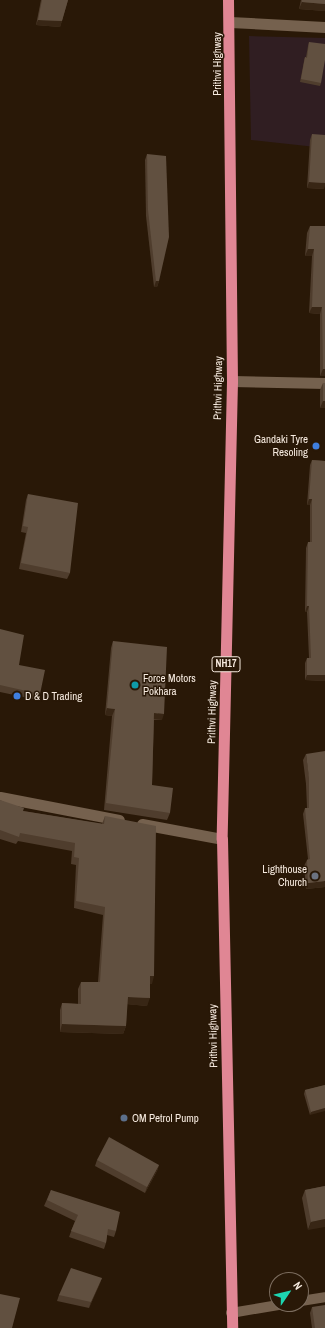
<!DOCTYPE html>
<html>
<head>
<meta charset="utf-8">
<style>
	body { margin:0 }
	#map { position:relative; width:325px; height:1328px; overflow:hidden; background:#291807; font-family:"Archivo Narrow",sans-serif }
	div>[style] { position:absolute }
	.industrial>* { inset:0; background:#301e22 }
	.service>* { height:10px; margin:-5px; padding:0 5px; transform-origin:5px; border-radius:5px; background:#75614e }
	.minor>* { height:11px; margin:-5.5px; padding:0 5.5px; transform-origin:5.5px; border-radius:5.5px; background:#75614e }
	.trunk>* { height:11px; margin:-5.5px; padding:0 5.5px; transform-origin:5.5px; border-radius:5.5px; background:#e08694 }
	.wall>* { inset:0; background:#4f3d2d }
	.shaded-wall>* { inset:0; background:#382615 }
	.building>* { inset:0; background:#615040 }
	.dots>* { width:11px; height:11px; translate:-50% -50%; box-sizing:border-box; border:2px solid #291807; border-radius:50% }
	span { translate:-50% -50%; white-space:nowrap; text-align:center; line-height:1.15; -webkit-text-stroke:3px #291807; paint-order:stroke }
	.shield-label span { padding:1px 3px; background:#291807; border:1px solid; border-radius:3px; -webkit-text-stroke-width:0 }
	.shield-label { font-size:10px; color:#f7ebe0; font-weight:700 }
	.street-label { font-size:11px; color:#f7ebe0 }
	.poi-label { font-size:11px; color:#f7ebe0 }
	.right { translate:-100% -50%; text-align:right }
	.left { translate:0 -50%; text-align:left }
	.north { position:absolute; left:269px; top:1272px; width:40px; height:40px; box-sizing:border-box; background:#291807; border:1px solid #7b6c5e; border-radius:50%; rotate:55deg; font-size:11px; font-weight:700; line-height:16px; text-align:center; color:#f7ebe0 }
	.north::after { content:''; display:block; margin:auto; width:14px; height:18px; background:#1dd5b1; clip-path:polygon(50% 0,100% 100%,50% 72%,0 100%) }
</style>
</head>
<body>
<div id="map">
	<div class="industrial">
		<i style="clip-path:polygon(249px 36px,325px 38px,325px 148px,251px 140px)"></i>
	</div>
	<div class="service">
		<i style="left:301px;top:1301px;width:24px;rotate:-9deg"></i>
		<i style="left:231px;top:1313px;width:54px;rotate:-9.6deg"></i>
	</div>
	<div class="minor">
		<i style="left:230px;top:22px;width:95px;rotate:3deg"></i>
		<i style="left:232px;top:381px;width:93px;rotate:1.2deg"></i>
		<i style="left:0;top:797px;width:121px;rotate:10.9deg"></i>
		<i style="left:142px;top:824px;width:81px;rotate:10.6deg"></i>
	</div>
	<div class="trunk">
		<i style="left:228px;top:0;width:381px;rotate:89.4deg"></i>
		<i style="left:232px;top:381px;width:458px;rotate:91.3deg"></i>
		<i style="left:222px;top:839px;width:489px;rotate:88.8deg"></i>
	</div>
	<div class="wall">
		<i style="clip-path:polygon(41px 0,68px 0,60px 27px,36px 25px)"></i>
		<i style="clip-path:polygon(301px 0,325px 0,325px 11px,299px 9px)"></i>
		<i style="clip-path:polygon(309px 42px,321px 83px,320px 86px,300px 82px,304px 61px,305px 57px,306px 57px,308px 46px)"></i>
		<i style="clip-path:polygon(312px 134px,324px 189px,307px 188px,310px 140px)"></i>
		<i style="clip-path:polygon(147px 154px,159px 281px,157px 287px,154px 287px,146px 216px,145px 160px)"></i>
		<i style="clip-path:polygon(310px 226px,325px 226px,325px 376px,320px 376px,320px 314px,309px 313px,312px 256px,305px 256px,307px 233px)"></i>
		<i style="clip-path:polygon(323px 383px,325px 383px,325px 408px,320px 408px,320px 390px)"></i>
		<i style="clip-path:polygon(312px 460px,325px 461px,325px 681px,305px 680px,305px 663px,307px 658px,309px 658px,307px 612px,305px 612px,306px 548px,308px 542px,310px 542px,310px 505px,307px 505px,310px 465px)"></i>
		<i style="clip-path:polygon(28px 494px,70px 573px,67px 579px,19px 569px,26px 533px,21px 532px,26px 500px)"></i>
		<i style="clip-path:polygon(0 629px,19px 665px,40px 694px,38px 700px,0 692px)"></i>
		<i style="clip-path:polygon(113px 641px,162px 720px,154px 720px,152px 785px,170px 813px,167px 820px,104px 810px,112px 716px,105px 715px,111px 648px)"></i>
		<i style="clip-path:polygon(306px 754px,325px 887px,306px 889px,304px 866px,307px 860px,308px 859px,303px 814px,305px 808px,307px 808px,306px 784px,303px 760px)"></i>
		<i style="clip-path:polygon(0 800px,23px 811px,102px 824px,105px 816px,152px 984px,150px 984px,147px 1006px,127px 1004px,126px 1026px,123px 1034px,60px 1032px,60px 1010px,62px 1003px,78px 1004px,78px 989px,81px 982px,98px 982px,103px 915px,74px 908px,76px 865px,71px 864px,72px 851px,18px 841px,16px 844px,0 839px)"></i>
		<i style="clip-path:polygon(325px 1085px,310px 1115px,304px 1094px,305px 1090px)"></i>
		<i style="clip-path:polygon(97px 1160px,159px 1165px,157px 1171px,145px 1193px,95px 1166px)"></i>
		<i style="clip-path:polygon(325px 1186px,308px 1230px,302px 1198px,305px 1190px)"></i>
		<i style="clip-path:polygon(51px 1190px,116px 1231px,114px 1237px,107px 1235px,106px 1243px,104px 1249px,69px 1237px,75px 1221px,44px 1206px)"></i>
		<i style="clip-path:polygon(102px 1278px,89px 1308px,57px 1301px,59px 1295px)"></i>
		<i style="clip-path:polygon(312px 1307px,325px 1328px,312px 1328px,310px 1313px)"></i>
	</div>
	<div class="shaded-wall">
		<i style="clip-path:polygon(302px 2px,325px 4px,325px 11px,299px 9px)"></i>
		<i style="clip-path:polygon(38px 20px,62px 21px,60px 27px,36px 25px)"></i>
		<i style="clip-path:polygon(309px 182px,325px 183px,325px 186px,324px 189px,307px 188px)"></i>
		<i style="clip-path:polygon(308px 249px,314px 249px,312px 256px,305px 256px)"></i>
		<i style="clip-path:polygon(156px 281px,159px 281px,157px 287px,154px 287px)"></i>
		<i style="clip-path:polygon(312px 307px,322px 307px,320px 314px,309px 313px)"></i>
		<i style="clip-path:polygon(323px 369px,325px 369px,325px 376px,320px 376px)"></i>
		<i style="clip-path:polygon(323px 401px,325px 401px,325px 408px,320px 408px)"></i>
		<i style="clip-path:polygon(309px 499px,312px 499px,310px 505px,307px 505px)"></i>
		<i style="clip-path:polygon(307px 606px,309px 606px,307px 612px,305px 612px)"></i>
		<i style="clip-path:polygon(307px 675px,325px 675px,325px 681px,305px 680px)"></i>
		<i style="clip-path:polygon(107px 708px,115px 709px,112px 716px,105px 715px)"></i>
		<i style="clip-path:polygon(154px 713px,164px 714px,162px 720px,152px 719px)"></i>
		<i style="clip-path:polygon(325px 881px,325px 887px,306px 889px,308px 883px)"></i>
		<i style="clip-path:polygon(150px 976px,154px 976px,152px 984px,147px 984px)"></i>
		<i style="clip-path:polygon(128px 997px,150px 998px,147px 1006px,125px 1004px)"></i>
		<i style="clip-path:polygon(62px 1024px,126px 1026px,123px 1034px,60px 1032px)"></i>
		<i style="clip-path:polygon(325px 1108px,325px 1111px,310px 1115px,311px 1112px)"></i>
		<i style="clip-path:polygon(159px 1165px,157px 1171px,145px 1193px,147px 1187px)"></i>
		<i style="clip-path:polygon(325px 1219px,325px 1227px,308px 1230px,311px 1222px)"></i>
		<i style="clip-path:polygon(102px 1278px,100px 1284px,89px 1308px,91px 1302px)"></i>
	</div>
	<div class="building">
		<i style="clip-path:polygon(42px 0,68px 0,62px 21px,38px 20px)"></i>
		<i style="clip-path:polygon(302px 0,325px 0,325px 4px,302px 2px)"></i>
		<i style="clip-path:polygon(309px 42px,325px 44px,325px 60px,321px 83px,301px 79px,305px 57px,307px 58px)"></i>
		<i style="clip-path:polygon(312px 134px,325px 135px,325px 183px,309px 182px)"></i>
		<i style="clip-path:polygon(147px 154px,166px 156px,169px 237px,159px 281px,156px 281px,148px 210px)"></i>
		<i style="clip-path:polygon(310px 226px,325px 226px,325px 369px,323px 369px,322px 307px,312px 307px,314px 249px,308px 249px)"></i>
		<i style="clip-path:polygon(323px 383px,325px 383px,325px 401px,323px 401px)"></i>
		<i style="clip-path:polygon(312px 460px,325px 461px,325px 675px,307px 675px,307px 658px,311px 658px,309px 606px,307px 606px,308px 542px,312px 542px,312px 499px,309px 499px)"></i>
		<i style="clip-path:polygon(28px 494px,78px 503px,70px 573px,21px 563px,28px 527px,23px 526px)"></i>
		<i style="clip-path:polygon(0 629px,24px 635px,19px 665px,45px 670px,40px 694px,0 685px)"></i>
		<i style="clip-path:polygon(113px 641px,167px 647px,164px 714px,154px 713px,152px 785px,173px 788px,170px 813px,106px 803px,115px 709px,107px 708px)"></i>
		<i style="clip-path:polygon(325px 751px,325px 881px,308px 883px,307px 860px,310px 859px,305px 808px,309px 808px,309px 778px,306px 754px)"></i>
		<i style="clip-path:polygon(0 800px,24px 808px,23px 811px,104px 824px,105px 816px,156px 826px,154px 976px,150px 976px,150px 998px,128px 997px,126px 1026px,62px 1024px,62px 1003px,81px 1004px,81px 982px,100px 982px,105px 907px,76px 901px,79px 858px,74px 857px,75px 843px,20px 833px,19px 837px,0 830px)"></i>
		<i style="clip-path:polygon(325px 1085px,325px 1108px,311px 1112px,305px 1090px)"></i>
		<i style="clip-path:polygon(109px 1137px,159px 1165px,147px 1187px,97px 1160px)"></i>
		<i style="clip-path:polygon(325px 1186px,325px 1219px,311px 1222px,305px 1190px)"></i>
		<i style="clip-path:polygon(51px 1190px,120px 1212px,116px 1231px,108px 1229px,106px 1243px,71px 1231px,78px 1215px,47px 1200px)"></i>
		<i style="clip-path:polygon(71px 1268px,102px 1278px,91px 1302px,59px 1295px)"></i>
		<i style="clip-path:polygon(0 1294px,20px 1298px,12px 1328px,0 1328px)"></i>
		<i style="clip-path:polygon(325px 1305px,325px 1328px,315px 1328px,312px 1307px)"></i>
	</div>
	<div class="dots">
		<i style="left:316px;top:446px;background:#3f7fe0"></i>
		<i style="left:135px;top:685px;background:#0f9aa8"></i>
		<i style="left:17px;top:696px;background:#3f7fe0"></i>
		<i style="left:315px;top:876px;background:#6b7280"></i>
		<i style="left:124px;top:1118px;background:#5c6f8a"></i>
	</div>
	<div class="shield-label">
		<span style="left:226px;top:664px">NH17</span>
	</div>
	<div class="street-label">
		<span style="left:217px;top:64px;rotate:-90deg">Prithvi Highway</span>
		<span style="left:218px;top:388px;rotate:-89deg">Prithvi Highway</span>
		<span style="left:212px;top:712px;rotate:-89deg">Prithvi Highway</span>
		<span style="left:213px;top:1036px;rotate:-91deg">Prithvi Highway</span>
	</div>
	<div class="poi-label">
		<span class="right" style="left:308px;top:446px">Gandaki Tyre<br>Resoling</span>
		<span class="left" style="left:143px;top:685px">Force Motors<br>Pokhara</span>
		<span class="left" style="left:25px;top:696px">D &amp; D Trading</span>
		<span class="right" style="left:307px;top:876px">Lighthouse<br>Church</span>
		<span class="left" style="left:132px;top:1118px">OM Petrol Pump</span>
	</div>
	<div class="north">N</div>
</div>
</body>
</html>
